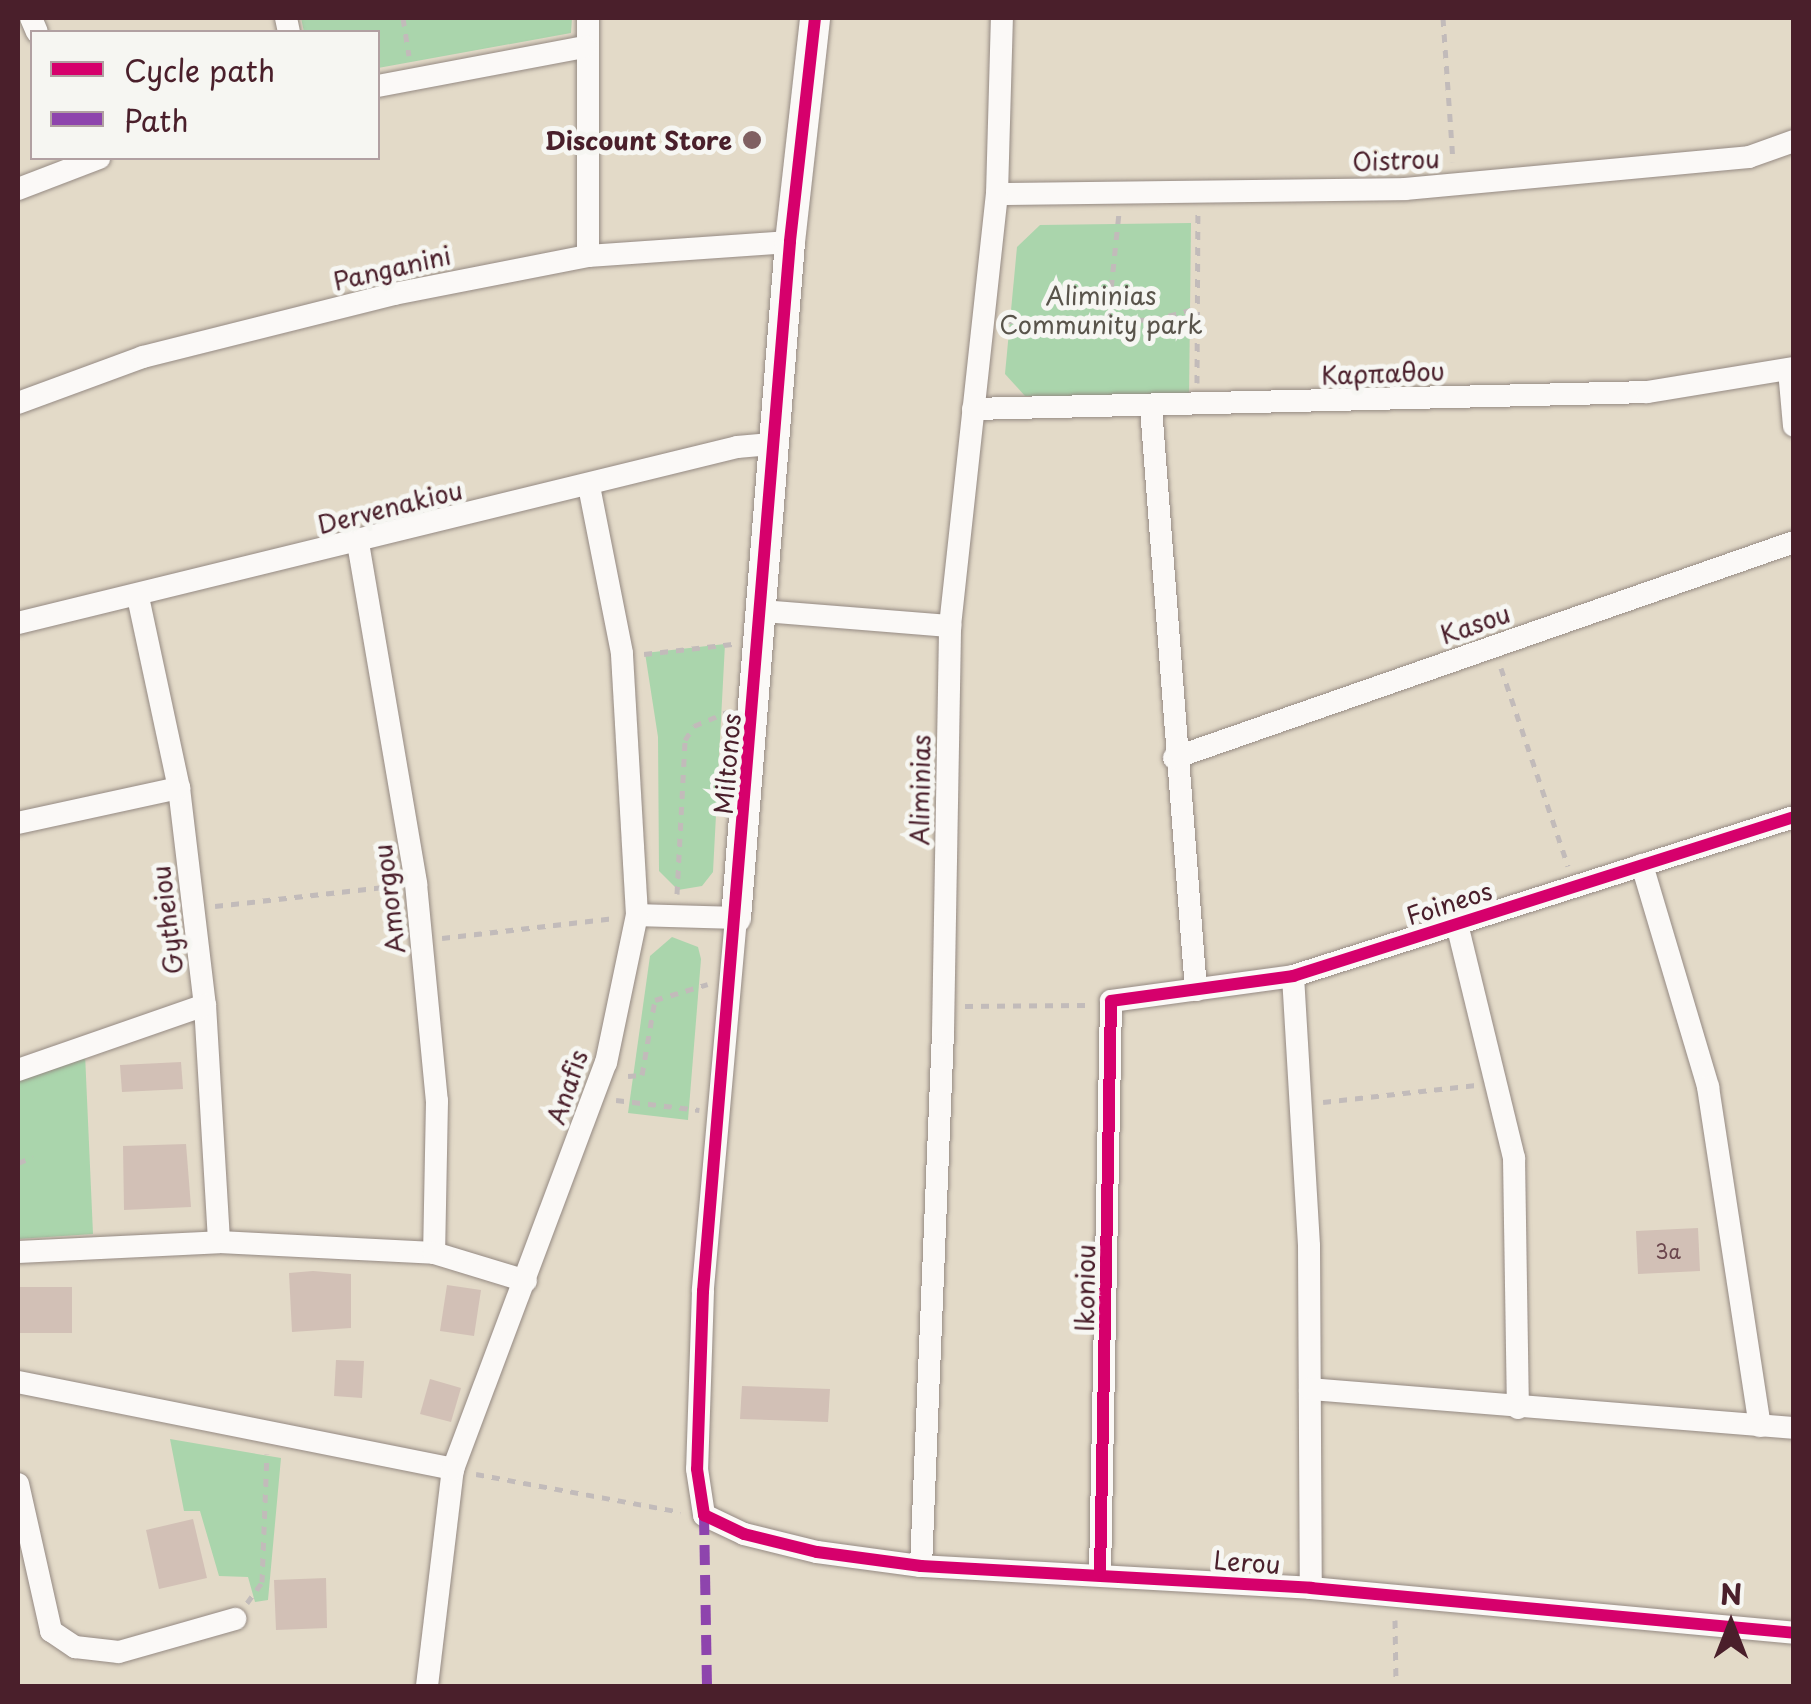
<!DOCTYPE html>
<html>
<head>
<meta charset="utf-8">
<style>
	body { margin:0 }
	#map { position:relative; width:1811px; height:1704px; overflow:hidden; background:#e3dac8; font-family:"Playpen Sans",sans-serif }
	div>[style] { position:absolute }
	.green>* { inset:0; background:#aad5ac }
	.building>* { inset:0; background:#d2c0b6 }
	.path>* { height:5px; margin-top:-2.5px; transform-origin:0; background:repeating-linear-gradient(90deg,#c2bbba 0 8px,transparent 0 16px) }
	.roads { filter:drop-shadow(0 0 2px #958a83) drop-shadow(0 0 2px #958a83) }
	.minor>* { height:22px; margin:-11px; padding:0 11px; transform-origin:11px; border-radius:11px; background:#fbf9f7 }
	.tertiary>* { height:30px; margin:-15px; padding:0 15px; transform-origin:15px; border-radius:15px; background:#fbf9f7 }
	.quiet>* { height:10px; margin-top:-5px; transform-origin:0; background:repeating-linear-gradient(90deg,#8e44ad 0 20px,transparent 0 30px) }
	.cycleway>* { height:12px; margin:-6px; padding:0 6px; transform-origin:6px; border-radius:6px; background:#d6006c }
	.dots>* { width:28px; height:28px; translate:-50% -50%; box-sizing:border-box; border:5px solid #f6f6f2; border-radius:50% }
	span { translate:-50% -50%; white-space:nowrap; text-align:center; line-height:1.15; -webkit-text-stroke:10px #f6f6f2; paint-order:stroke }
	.number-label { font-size:20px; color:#6c474e }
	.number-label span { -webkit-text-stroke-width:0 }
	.poi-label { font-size:25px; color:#4a1f2b; font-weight:700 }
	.right { translate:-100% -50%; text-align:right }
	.street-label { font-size:25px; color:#4a1f2b }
	.park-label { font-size:25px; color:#59544b }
	.frame { position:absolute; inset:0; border:20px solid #4a1f2b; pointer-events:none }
	.legend { position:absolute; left:30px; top:30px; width:350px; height:130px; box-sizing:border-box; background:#f6f6f2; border:2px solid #b1a0a2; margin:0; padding:12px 18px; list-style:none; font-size:30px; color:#4a1f2b }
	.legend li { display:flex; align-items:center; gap:20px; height:50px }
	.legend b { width:50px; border:2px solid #b1a0a2 }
	.north { position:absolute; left:1681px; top:1574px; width:100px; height:100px; -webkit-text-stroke:8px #f6f6f2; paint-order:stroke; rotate:0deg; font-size:28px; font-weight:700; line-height:40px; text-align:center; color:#4a1f2b }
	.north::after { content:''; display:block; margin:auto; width:35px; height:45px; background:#4a1f2b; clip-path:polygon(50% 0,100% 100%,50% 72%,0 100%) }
</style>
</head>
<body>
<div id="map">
	<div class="green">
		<i style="clip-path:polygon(301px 18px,572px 18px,571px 33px,378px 68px,378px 32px,304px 32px)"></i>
		<i style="clip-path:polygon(1191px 223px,1189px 400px,1025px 396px,1005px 374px,1017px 247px,1040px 225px)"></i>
		<i style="clip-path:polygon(725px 644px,713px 872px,702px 886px,678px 890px,659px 871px,658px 737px,645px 653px)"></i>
		<i style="clip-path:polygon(672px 937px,698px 947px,701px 959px,688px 1120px,628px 1113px,650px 956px)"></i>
		<i style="clip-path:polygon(85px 1054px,93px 1234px,18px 1239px,18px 1080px)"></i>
		<i style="clip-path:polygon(170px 1439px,281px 1458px,268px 1600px,255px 1602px,248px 1577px,219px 1576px,200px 1511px,184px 1511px)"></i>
	</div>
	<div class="building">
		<i style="clip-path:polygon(181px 1062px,183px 1089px,122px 1092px,120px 1065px)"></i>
		<i style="clip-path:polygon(186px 1144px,191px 1207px,124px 1210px,123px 1146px)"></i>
		<i style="clip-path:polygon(1698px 1228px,1700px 1271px,1638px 1274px,1636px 1231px)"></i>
		<i style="clip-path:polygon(313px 1271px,351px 1274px,351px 1328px,292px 1332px,289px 1273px)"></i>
		<i style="clip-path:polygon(447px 1285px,481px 1290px,474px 1336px,440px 1331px)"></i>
		<i style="clip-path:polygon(18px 1287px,72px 1287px,72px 1333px,18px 1333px)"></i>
		<i style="clip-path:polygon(336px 1360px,364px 1361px,362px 1398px,334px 1396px)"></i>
		<i style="clip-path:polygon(430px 1379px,461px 1388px,451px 1422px,420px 1414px)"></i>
		<i style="clip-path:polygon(742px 1386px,830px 1389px,828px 1422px,740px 1419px)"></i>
		<i style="clip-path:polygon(193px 1519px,207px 1578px,159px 1589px,146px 1530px)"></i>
		<i style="clip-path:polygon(326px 1578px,327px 1628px,276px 1630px,274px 1580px)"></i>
	</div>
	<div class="path">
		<i style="left:403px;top:18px;width:38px;rotate:81deg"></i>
		<i style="left:1443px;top:18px;width:144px;rotate:86deg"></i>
		<i style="left:1108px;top:319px;width:45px;rotate:1.3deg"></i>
		<i style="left:1153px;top:320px;width:47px;rotate:-14.9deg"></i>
		<i style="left:1006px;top:321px;width:102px;rotate:-1.1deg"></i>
		<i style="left:1108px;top:319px;width:107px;rotate:-84.1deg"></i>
		<i style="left:1197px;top:383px;width:169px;rotate:-89.7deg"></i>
		<i style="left:644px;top:654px;width:89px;rotate:-6.5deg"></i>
		<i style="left:1501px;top:668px;width:209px;rotate:71.3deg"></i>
		<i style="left:677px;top:894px;width:154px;rotate:-87deg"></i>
		<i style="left:685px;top:740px;width:17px;rotate:-57deg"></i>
		<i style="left:694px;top:726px;width:36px;rotate:-23deg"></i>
		<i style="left:215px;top:906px;width:179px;rotate:-6.4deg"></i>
		<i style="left:442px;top:938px;width:174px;rotate:-6.6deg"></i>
		<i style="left:965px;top:1006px;width:124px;rotate:-0.5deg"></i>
		<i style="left:628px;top:1076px;width:14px;rotate:-4deg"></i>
		<i style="left:642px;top:1075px;width:76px;rotate:-80.2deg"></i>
		<i style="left:655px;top:1000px;width:55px;rotate:-16.8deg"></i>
		<i style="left:616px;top:1100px;width:84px;rotate:6.9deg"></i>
		<i style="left:1323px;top:1102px;width:154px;rotate:-6.3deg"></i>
		<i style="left:18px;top:1163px;width:16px;rotate:-22deg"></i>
		<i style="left:476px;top:1474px;width:208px;rotate:10.5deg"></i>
		<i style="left:247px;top:1603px;width:26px;rotate:-54deg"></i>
		<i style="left:262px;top:1582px;width:128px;rotate:-87.8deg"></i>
		<i style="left:1395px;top:1620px;width:66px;rotate:89.1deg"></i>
	</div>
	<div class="roads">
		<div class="minor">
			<i style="left:31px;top:18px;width:15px;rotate:67deg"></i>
			<i style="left:286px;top:18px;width:14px;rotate:78deg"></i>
			<i style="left:588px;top:18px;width:238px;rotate:90deg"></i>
			<i style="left:378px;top:86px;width:211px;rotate:-10.7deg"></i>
			<i style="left:18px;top:189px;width:87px;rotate:-20.9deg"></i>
			<i style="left:997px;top:194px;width:408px;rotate:-0.7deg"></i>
			<i style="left:1405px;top:189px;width:345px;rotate:-5.3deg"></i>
			<i style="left:1749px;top:157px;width:48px;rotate:-19.6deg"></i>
			<i style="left:1789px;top:370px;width:56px;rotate:84.9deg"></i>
			<i style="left:18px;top:403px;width:133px;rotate:-20.2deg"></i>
			<i style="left:143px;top:357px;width:259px;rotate:-14.1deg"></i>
			<i style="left:394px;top:294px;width:198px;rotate:-11.1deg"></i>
			<i style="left:588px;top:256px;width:202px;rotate:-4deg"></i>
			<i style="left:1151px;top:408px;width:584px;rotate:85.58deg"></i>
			<i style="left:973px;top:409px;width:674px;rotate:-1.44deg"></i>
			<i style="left:1647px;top:392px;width:149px;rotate:-9.3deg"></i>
			<i style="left:358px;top:543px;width:346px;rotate:80.3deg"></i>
			<i style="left:416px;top:884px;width:218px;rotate:84.5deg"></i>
			<i style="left:437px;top:1101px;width:152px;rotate:91.1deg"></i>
			<i style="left:138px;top:597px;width:195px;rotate:77.9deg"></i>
			<i style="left:179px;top:788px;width:219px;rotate:83.2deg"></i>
			<i style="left:205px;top:1005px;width:237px;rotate:86.6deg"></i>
			<i style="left:763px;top:611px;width:188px;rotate:4.6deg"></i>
			<i style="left:18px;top:623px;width:740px;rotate:-13.75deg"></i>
			<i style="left:737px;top:447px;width:37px;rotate:-5deg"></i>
			<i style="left:1174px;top:758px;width:657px;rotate:-19.21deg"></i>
			<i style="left:18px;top:823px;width:165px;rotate:-12.3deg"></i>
			<i style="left:1642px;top:865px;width:232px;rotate:73.4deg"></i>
			<i style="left:1708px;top:1087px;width:343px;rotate:81.3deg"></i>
			<i style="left:637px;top:915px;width:99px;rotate:1.7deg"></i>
			<i style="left:736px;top:918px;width:374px;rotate:95.1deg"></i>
			<i style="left:703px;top:1291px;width:178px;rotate:91.9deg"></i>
			<i style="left:697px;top:1469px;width:47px;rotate:81.3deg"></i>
			<i style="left:704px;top:1515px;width:44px;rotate:25.4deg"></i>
			<i style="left:744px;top:1534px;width:75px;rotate:13.9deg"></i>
			<i style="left:817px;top:1552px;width:105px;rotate:7.7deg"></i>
			<i style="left:921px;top:1566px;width:391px;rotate:3.2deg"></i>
			<i style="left:1311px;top:1588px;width:485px;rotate:5.3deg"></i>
			<i style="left:1457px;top:924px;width:241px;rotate:76.3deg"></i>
			<i style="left:1514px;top:1158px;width:250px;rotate:89.1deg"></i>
			<i style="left:1293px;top:976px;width:270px;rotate:86.6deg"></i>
			<i style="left:1309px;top:1246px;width:342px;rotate:89.7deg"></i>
			<i style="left:18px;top:1070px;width:198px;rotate:-19.2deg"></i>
			<i style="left:18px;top:1252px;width:201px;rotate:-2.8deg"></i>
			<i style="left:219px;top:1242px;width:215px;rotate:2.9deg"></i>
			<i style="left:434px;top:1253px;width:96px;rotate:16.9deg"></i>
			<i style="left:18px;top:1382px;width:444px;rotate:11.3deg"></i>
			<i style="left:1310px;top:1389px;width:486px;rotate:4.6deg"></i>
			<i style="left:18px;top:1484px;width:151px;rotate:77.3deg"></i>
			<i style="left:51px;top:1631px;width:29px;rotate:34deg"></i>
			<i style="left:75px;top:1647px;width:44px;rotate:6.5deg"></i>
			<i style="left:119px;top:1652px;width:121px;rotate:-15.9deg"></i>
			<i style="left:921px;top:1566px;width:534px;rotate:-87.64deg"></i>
			<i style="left:943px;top:1032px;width:406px;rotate:-89deg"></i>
			<i style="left:950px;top:626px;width:435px;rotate:-83.8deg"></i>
			<i style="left:997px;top:194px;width:176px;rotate:-88.4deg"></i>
			<i style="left:1100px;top:1575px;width:574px;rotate:-88.9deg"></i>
			<i style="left:1111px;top:1001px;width:184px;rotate:-7.8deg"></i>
			<i style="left:1293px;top:976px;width:526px;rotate:-17.61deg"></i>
			<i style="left:427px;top:1686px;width:219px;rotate:-83.2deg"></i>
			<i style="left:453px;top:1469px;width:434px;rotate:-69.4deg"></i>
			<i style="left:606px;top:1063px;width:151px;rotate:-78.2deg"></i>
			<i style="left:637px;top:915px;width:262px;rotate:-93.3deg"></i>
			<i style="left:622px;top:653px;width:169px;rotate:-101.2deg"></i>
		</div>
		<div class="tertiary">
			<i style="left:736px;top:918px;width:678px;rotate:-85.43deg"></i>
			<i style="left:790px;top:242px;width:225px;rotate:-83.6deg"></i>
		</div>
	</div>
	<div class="quiet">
		<i style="left:704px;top:1515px;width:171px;rotate:89deg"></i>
	</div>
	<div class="cycleway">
		<i style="left:815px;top:18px;width:225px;rotate:96.4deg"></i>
		<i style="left:790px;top:242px;width:1053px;rotate:94.74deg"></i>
		<i style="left:703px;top:1291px;width:178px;rotate:91.9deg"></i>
		<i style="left:697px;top:1469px;width:47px;rotate:81.3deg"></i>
		<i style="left:704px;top:1515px;width:44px;rotate:25.4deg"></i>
		<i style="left:744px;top:1534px;width:75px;rotate:13.9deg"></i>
		<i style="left:817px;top:1552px;width:105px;rotate:7.7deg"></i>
		<i style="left:921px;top:1566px;width:391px;rotate:3.2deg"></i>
		<i style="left:1311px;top:1588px;width:485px;rotate:5.3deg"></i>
		<i style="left:1100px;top:1575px;width:574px;rotate:-88.9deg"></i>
		<i style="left:1111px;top:1001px;width:184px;rotate:-7.8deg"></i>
		<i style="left:1293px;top:976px;width:526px;rotate:-17.61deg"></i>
	</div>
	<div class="dots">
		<i style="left:752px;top:140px;background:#806062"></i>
	</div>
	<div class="number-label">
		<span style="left:1668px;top:1251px">3a</span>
	</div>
	<div class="poi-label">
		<span class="right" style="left:732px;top:140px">Discount Store</span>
	</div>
	<div class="street-label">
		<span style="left:1396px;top:160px;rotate:-2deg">Oistrou</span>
		<span style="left:392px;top:268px;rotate:-13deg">Panganini</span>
		<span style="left:1383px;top:373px;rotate:-2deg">Καρπαθου</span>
		<span style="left:390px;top:507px;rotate:-14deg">Dervenakiou</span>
		<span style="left:1475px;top:624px;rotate:-19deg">Kasou</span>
		<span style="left:727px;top:764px;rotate:-85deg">Miltonos</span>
		<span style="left:920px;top:790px;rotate:-89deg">Aliminias</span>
		<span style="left:389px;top:899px;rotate:-97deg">Amorgou</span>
		<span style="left:1449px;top:903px;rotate:-18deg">Foineos</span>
		<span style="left:167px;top:920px;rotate:-97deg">Gytheiou</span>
		<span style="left:567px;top:1087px;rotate:-71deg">Anafis</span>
		<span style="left:1085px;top:1288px;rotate:-89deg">Ikoniou</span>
		<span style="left:1247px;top:1562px;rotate:4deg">Lerou</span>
	</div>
	<div class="park-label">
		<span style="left:1101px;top:310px">Aliminias<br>Community park</span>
	</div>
	<div class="frame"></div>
	<ul class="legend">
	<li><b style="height:12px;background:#d6006c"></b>Cycle path</li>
	<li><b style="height:12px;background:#8e44ad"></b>Path</li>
	</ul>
	<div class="north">N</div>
</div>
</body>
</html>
